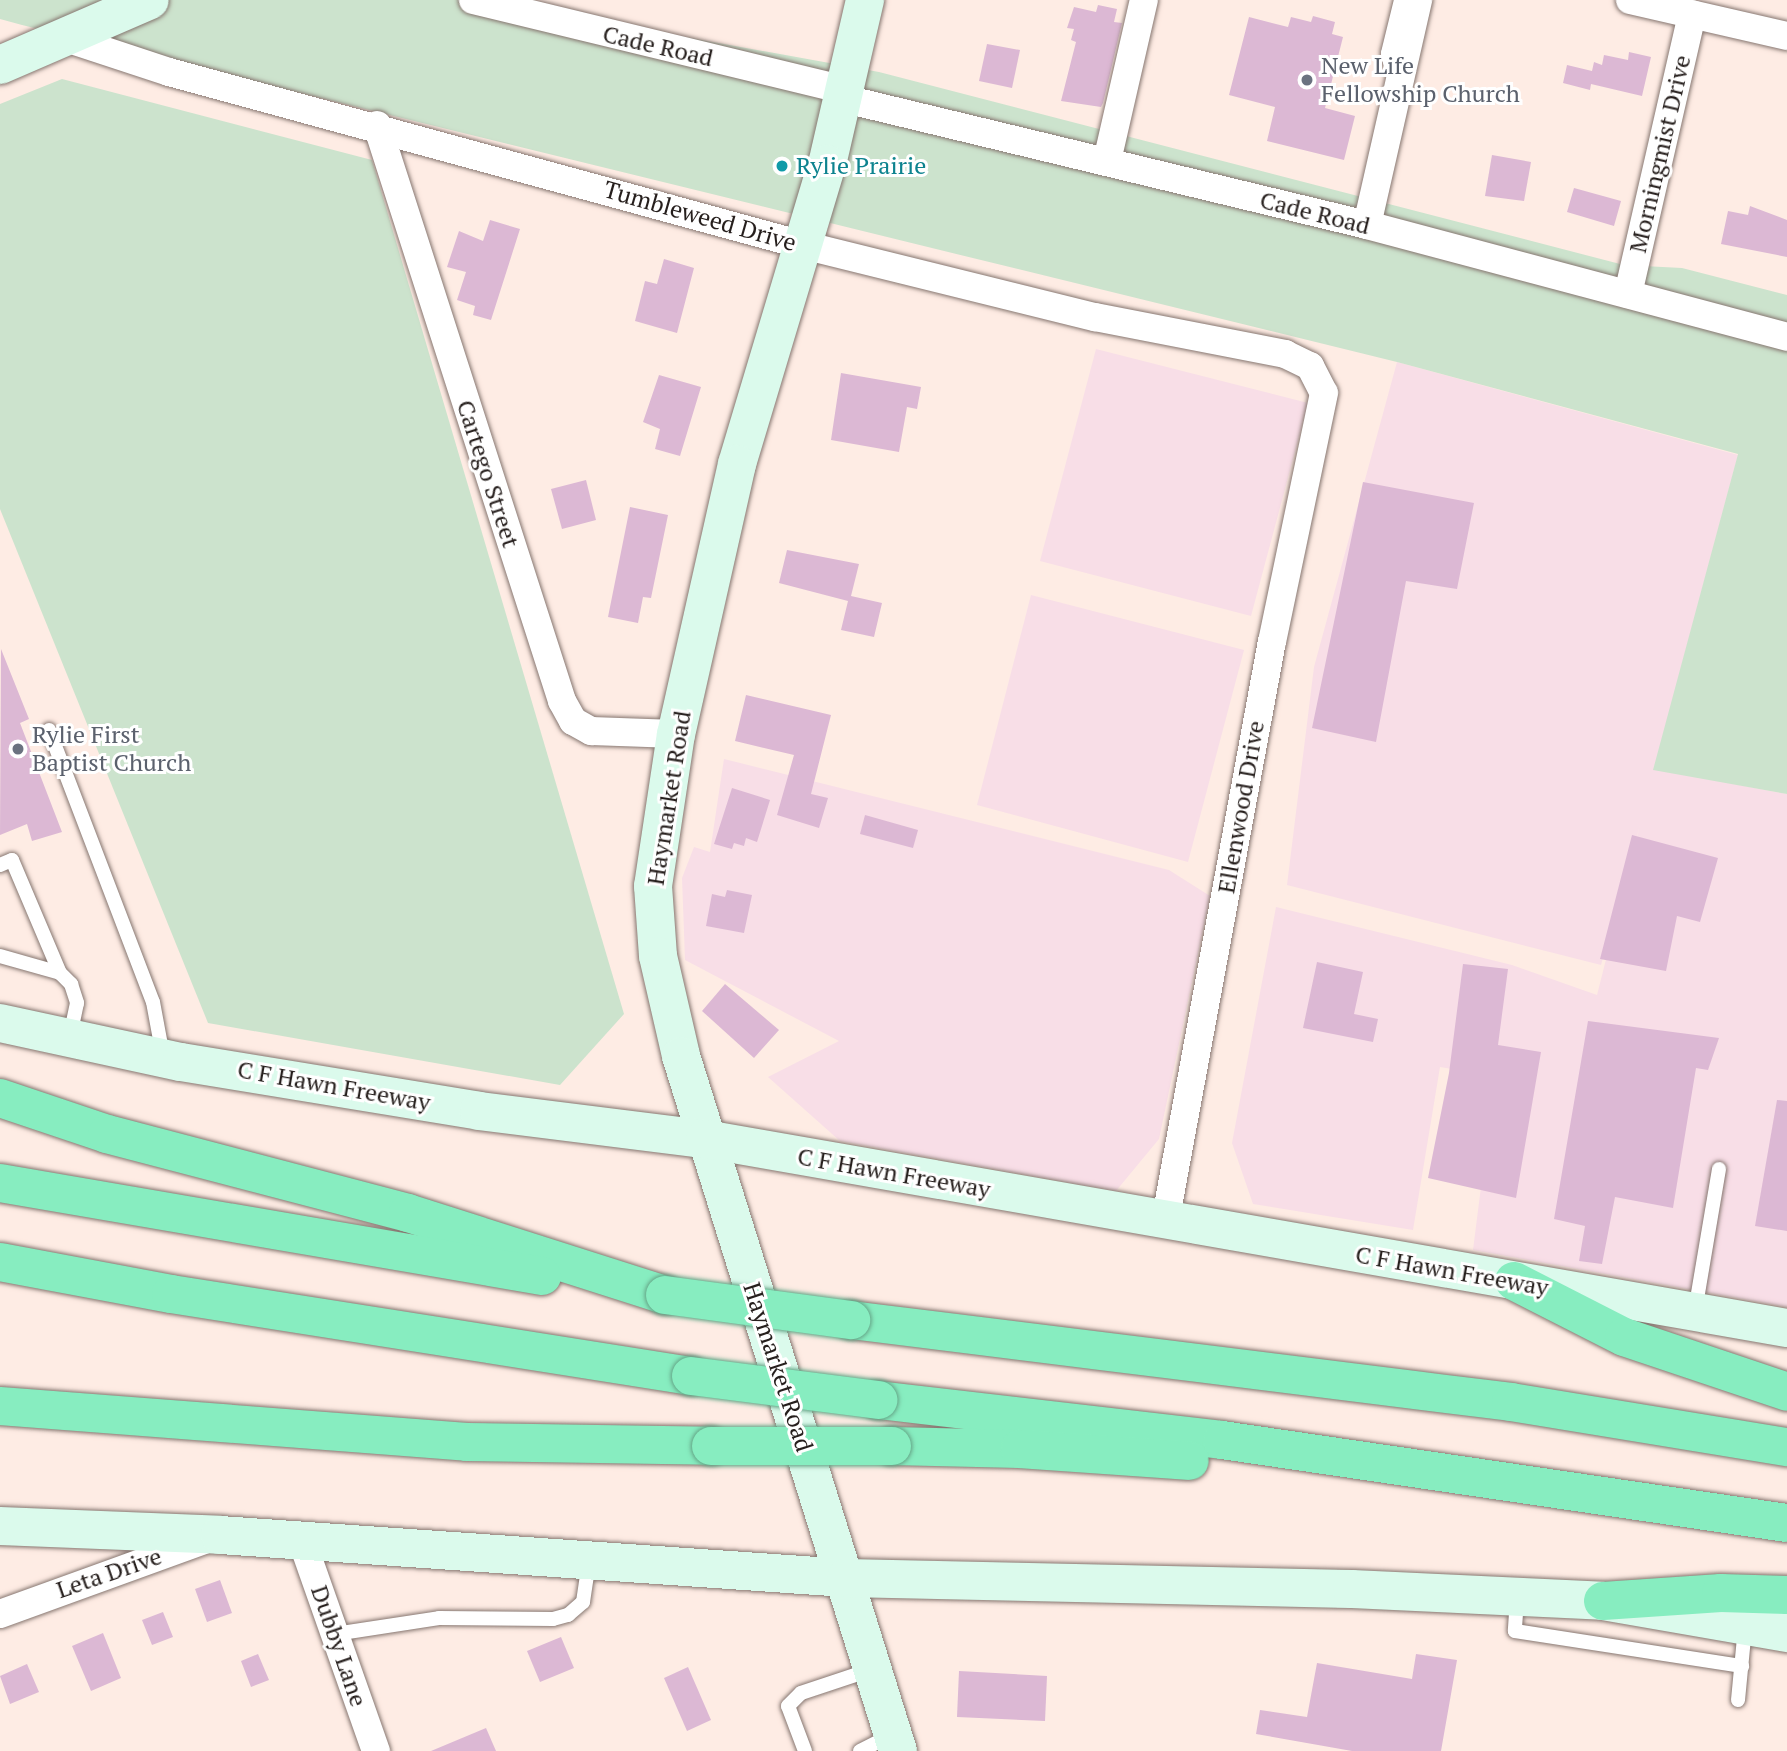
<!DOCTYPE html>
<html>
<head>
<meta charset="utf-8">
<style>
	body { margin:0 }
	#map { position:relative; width:1787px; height:1751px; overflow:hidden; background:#feece4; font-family:"PT Serif",serif }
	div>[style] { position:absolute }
	.industrial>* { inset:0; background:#f8dee7 }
	.green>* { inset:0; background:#cce3cd }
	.building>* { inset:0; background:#dcb8d4 }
	.roads { filter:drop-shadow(0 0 2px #867670) drop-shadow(0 0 2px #867670) }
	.lane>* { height:14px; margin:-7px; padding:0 7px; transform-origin:7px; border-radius:7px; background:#fff }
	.street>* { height:28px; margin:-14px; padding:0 14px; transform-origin:14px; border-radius:14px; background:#fff }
	.secondary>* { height:38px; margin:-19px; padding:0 19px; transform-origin:19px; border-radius:19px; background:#dbfaec }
	.highway>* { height:38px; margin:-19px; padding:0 19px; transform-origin:19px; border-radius:19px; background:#87edc0 }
	.bridges { filter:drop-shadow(0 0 2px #65a587) drop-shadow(0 0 2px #65a587) }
	.highway-bridge>* { height:38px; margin:-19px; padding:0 19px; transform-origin:19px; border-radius:19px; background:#87edc0 }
	.dots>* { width:19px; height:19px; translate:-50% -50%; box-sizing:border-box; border:4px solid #fff; border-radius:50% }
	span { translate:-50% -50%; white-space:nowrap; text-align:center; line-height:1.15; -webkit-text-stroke:6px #fff; paint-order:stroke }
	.street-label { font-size:24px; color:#261f1d }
	.worship-label { font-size:24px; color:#5b616d }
	.left { translate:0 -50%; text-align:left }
	.culture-label { font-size:24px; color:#0d838f }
</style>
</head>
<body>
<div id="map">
	<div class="industrial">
		<i style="clip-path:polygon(1096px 349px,1308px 403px,1251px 616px,1040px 561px)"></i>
		<i style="clip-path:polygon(1397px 362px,1738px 455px,1654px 769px,1787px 794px,1787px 1307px,1473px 1250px,1495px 1076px,1440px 1067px,1413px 1230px,1253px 1204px,1232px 1143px,1276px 907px,1512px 965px,1597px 995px,1640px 825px,1601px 965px,1287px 885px,1314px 667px)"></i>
		<i style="clip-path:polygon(1031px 595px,1244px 650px,1188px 862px,977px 805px)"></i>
		<i style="clip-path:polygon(724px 759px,1169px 870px,1210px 896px,1159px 1139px,1116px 1191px,840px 1141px,768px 1077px,839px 1041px,685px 960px,682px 878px,694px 847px,710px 852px)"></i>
	</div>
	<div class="green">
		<i style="clip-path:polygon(0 0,482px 0,879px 72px,1624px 265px,1682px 268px,1787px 295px,1787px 794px,1653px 770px,1738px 454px,1397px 362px,22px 25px,0 19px)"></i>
		<i style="clip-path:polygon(62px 79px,372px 160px,624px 1014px,560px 1085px,208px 1023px,0 509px,0 104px)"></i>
	</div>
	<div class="building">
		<i style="clip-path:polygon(1098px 5px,1117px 9px,1114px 22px,1122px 23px,1103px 103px,1101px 107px,1061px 101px,1076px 42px,1071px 40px,1074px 29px,1067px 28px,1074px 7px,1096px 12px)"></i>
		<i style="clip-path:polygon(1313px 16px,1335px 22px,1332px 34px,1343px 37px,1325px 108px,1355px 116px,1344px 160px,1267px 141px,1275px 107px,1229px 95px,1249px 17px,1288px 27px,1291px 17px,1311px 22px)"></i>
		<i style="clip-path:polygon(987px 44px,1020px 50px,1012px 88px,979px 81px)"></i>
		<i style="clip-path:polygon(1629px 52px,1651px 57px,1642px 96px,1591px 84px,1590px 90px,1563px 83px,1567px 65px,1592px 71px,1594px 62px,1602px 65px,1604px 55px,1628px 60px)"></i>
		<i style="clip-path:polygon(1492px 155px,1531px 162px,1524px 201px,1485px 196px)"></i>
		<i style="clip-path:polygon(1574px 188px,1621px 201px,1614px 226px,1567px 212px)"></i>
		<i style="clip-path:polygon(1750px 206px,1787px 220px,1787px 257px,1721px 244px,1728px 211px,1748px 215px)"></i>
		<i style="clip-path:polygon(490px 220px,520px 229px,491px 320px,473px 315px,475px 306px,457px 300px,466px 272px,447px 267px,459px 231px,483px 241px)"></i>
		<i style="clip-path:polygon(664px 259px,694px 268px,677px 333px,635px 321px,645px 281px,657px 284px)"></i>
		<i style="clip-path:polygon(841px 373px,921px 387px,917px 409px,907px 407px,899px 452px,831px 440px)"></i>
		<i style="clip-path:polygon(659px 375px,701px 387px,680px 456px,655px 449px,660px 429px,643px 422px)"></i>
		<i style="clip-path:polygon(586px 480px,596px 520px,562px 529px,551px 489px)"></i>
		<i style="clip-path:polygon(1363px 482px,1474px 503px,1457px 589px,1406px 581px,1376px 742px,1312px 728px)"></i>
		<i style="clip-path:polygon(630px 507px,668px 515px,651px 598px,643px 597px,638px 623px,608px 617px)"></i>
		<i style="clip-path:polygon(787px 550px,859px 564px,851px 596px,882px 603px,874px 637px,841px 630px,848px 601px,779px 583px)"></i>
		<i style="clip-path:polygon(1px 649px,29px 719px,20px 723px,62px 832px,32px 841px,27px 824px,0 835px)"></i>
		<i style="clip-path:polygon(746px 695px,831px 715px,811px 794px,828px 798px,819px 828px,777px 815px,794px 755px,735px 741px)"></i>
		<i style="clip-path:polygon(732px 788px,770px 800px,757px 842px,746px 838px,744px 846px,734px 843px,732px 849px,714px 844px)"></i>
		<i style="clip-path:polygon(865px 815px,918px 830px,913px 848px,860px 834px)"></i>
		<i style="clip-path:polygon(1632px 835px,1718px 858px,1700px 922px,1677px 916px,1666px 971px,1600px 959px)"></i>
		<i style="clip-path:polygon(727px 890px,752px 895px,744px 933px,706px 926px,712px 894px,725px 897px)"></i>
		<i style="clip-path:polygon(1317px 962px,1363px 972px,1354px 1014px,1378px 1019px,1373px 1042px,1303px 1028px)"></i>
		<i style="clip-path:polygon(1463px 964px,1508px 969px,1498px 1045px,1541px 1052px,1516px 1198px,1428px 1178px,1449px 1073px)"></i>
		<i style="clip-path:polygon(725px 984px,779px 1030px,754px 1058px,702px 1011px)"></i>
		<i style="clip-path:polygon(1588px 1021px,1719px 1038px,1708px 1070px,1696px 1068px,1673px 1208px,1615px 1197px,1602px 1264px,1579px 1261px,1585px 1226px,1554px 1219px)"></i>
		<i style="clip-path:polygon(1777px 1100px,1787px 1101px,1787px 1231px,1755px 1226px)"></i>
		<i style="clip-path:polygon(220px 1580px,232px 1613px,207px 1622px,195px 1589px)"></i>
		<i style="clip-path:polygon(163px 1612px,173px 1637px,152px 1645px,142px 1620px)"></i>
		<i style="clip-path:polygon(103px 1633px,121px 1678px,91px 1691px,72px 1646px)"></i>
		<i style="clip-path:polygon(561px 1637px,574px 1668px,540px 1682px,527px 1651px)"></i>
		<i style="clip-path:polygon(258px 1654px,269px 1680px,251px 1687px,241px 1661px)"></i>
		<i style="clip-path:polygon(1416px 1654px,1457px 1660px,1441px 1751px,1352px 1751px,1256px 1734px,1260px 1710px,1307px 1717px,1317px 1663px,1412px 1679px)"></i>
		<i style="clip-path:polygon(27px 1664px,39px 1692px,10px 1704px,0 1676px)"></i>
		<i style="clip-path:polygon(688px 1667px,711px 1720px,687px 1731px,664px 1678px)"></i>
		<i style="clip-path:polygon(959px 1671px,1047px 1676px,1045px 1721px,957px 1717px)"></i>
		<i style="clip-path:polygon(486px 1728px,496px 1751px,431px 1751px)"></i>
	</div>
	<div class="roads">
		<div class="lane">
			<i style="left:1401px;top:0;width:55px;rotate:103.8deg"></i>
			<i style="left:1388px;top:53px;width:14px;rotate:78deg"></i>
			<i style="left:1391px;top:67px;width:11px;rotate:15deg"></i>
			<i style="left:49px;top:730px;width:291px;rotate:69.1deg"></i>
			<i style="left:153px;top:1002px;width:55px;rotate:79.5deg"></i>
			<i style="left:0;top:865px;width:13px;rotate:-23deg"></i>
			<i style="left:12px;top:860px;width:123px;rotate:67deg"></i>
			<i style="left:0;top:956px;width:62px;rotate:15.8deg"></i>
			<i style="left:60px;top:973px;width:16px;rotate:45deg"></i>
			<i style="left:71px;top:984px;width:20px;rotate:72deg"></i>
			<i style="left:77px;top:1003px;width:34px;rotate:102deg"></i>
			<i style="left:1695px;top:1311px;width:144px;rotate:-80.4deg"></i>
			<i style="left:1517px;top:1599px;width:32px;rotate:94deg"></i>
			<i style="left:1515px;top:1631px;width:230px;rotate:8.8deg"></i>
			<i style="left:335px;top:1634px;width:105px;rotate:-8.7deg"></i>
			<i style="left:439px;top:1618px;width:114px;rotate:0.5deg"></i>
			<i style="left:553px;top:1619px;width:16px;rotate:-15deg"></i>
			<i style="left:568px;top:1615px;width:20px;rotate:-41deg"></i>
			<i style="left:583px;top:1602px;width:40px;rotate:-81.5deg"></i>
			<i style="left:1738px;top:1700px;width:73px;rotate:-84.5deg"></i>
			<i style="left:805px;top:1751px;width:48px;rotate:-110.7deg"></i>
			<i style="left:788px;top:1706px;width:18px;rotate:-45deg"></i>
			<i style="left:801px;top:1693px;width:76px;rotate:-18.4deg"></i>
			<i style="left:860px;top:1751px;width:36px;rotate:-27deg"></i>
		</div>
		<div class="street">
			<i style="left:473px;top:0;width:382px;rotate:13.6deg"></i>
			<i style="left:1630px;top:0;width:161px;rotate:12.9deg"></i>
			<i style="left:66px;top:38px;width:108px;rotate:18.3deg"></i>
			<i style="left:169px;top:72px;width:653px;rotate:15.27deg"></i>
			<i style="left:799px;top:244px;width:305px;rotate:13.9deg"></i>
			<i style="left:1095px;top:317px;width:194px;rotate:11deg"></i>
			<i style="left:1285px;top:354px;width:28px;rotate:26deg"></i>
			<i style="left:1310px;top:366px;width:30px;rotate:63deg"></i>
			<i style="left:1324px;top:393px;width:253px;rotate:101.8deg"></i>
			<i style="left:1272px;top:641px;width:591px;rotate:100.43deg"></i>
			<i style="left:841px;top:98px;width:541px;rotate:13.57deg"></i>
			<i style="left:1367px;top:225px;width:435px;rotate:14.9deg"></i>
			<i style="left:377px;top:125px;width:605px;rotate:72.19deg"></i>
			<i style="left:562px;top:701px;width:23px;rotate:61deg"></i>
			<i style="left:573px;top:721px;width:21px;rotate:29deg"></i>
			<i style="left:591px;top:731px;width:85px;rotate:2deg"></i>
			<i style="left:1107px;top:161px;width:165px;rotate:-77.1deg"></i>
			<i style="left:1367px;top:225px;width:231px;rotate:-77.2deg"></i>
			<i style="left:1628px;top:294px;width:287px;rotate:-77.1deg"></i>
			<i style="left:302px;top:1541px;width:223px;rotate:70.6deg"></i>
			<i style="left:0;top:1614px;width:217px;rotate:-19.9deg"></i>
		</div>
		<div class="secondary">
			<i style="left:865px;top:0;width:168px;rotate:103deg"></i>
			<i style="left:827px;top:164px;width:313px;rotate:106.7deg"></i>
			<i style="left:737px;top:464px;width:277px;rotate:102.7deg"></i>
			<i style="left:676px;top:734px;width:154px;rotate:98.6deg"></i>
			<i style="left:653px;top:886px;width:70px;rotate:85.9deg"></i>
			<i style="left:658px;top:956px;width:103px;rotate:77deg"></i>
			<i style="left:681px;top:1056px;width:728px;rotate:72.66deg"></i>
			<i style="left:0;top:65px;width:163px;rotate:-23.4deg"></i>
			<i style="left:0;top:1023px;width:185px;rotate:12.2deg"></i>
			<i style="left:181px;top:1062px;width:302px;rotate:9.3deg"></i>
			<i style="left:479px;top:1111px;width:228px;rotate:7.1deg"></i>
			<i style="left:705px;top:1139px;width:1098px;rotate:9.91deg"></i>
			<i style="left:0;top:1526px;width:220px;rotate:2.3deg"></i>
			<i style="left:220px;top:1535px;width:627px;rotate:3.93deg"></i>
			<i style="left:846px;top:1578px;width:506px;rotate:1.25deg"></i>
			<i style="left:1352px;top:1589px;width:251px;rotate:2.7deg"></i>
			<i style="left:1603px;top:1601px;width:187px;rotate:9.9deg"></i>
		</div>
		<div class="highway">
			<i style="left:0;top:1098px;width:113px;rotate:18.6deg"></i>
			<i style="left:107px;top:1134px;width:311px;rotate:14.7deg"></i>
			<i style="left:408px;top:1213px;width:270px;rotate:17.7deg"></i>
			<i style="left:0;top:1183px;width:550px;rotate:9.74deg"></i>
			<i style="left:0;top:1262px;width:174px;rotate:10.6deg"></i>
			<i style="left:171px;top:1294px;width:526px;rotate:8.96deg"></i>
			<i style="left:1514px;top:1281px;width:123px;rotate:27deg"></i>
			<i style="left:1624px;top:1337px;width:172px;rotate:18.6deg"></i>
			<i style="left:851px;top:1320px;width:665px;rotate:7.08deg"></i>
			<i style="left:1511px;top:1402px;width:280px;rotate:9.3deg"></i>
			<i style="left:878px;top:1400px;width:346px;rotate:6.6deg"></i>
			<i style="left:1222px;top:1440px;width:571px;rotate:8.36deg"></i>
			<i style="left:0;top:1406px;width:468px;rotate:4.4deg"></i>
			<i style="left:467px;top:1442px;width:244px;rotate:0.9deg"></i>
			<i style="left:892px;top:1446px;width:128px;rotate:1.3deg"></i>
			<i style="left:1020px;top:1449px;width:170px;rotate:4deg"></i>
			<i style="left:1603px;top:1601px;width:118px;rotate:-3.9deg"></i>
			<i style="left:1721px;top:1593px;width:66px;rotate:1.7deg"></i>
		</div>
	</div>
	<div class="bridges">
		<div class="highway-bridge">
			<i style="left:665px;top:1295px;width:188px;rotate:7.7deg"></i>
			<i style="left:691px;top:1376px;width:189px;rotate:7.3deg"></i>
			<i style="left:711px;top:1446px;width:181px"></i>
		</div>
	</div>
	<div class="dots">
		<i style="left:1307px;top:80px;background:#6b7280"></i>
		<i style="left:782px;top:166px;background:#0f9aa8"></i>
		<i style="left:18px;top:749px;background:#6b7280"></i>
	</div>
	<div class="street-label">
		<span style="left:658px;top:46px;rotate:13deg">Cade Road</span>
		<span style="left:1660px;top:154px;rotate:-77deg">Morningmist Drive</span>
		<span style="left:1315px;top:213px;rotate:14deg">Cade Road</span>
		<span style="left:700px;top:216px;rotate:16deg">Tumbleweed Drive</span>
		<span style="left:488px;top:474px;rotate:72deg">Cartego Street</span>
		<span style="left:669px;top:798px;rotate:-81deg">Haymarket Road</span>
		<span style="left:1241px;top:807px;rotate:-80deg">Ellenwood Drive</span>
		<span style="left:334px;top:1086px;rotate:10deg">C F Hawn Freeway</span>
		<span style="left:894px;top:1173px;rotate:10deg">C F Hawn Freeway</span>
		<span style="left:1452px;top:1271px;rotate:10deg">C F Hawn Freeway</span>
		<span style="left:778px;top:1367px;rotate:72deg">Haymarket Road</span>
		<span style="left:109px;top:1573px;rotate:-19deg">Leta Drive</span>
		<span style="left:339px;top:1646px;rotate:71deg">Dubby Lane</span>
	</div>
	<div class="worship-label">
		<span class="left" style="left:1321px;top:80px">New Life<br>Fellowship Church</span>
		<span class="left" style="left:32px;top:749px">Rylie First<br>Baptist Church</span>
	</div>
	<div class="culture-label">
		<span class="left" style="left:796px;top:166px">Rylie Prairie</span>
	</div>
</div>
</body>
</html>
